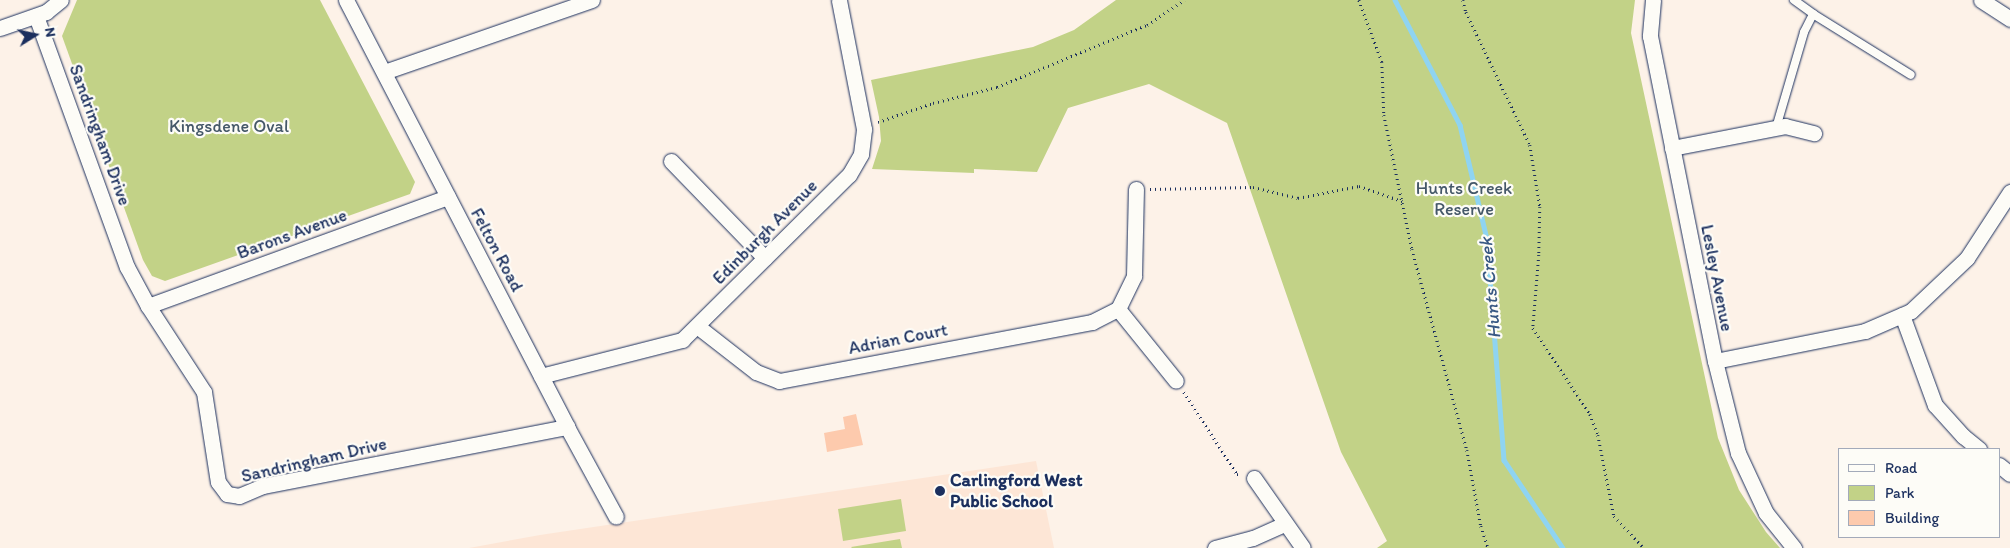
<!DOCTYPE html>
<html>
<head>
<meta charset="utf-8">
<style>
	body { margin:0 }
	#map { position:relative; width:2010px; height:548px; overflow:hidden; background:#fdf2e8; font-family:Itim,sans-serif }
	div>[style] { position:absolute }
	.built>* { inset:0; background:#fde6d6 }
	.green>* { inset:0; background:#c2d287 }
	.stream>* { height:4.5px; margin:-2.25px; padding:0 2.25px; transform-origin:2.25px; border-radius:2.25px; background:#8fd4f1 }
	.building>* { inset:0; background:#fdcaad }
	.path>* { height:2.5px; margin-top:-1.25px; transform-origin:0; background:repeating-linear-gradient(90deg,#1b2f5e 0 1px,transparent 0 5px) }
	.roads { filter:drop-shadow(0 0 1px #1b2f5e) drop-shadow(0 0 1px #1b2f5e) }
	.service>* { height:8px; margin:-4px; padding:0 4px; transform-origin:4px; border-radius:4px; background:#fdfcf7 }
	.minor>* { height:15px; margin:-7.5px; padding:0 7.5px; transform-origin:7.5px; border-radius:7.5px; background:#fdfcf7 }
	.dots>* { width:14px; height:14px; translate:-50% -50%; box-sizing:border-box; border:2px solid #fdfcf7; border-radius:50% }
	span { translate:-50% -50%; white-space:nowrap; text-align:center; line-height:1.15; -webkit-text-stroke:4.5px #fdfcf7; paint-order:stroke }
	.park-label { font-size:18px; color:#455868 }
	.street-label { font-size:18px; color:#1b2f5e }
	.poi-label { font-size:18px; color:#1b2f5e; font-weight:700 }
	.left { translate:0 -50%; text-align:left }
	.water-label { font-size:19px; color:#385883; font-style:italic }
	.legend { position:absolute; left:1838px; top:448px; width:162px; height:90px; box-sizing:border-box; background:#fdfcf7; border:1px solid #a3aaba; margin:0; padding:6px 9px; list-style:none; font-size:15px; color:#1b2f5e }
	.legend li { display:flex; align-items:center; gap:10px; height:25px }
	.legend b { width:25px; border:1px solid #a3aaba }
	.north { position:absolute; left:10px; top:10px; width:50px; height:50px; -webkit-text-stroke:4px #fdfcf7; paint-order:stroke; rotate:80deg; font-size:14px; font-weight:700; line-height:20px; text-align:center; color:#1b2f5e }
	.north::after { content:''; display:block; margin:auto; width:18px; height:22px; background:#1b2f5e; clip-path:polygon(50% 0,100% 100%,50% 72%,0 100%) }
</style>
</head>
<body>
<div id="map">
	<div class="built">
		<i style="clip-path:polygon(1036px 461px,1054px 548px,469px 548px,540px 535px)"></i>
	</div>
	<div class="green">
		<i style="clip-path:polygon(77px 0,320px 0,415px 182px,410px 194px,165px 281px,152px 276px,143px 260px,62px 36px)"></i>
		<i style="clip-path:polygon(1116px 0,1635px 0,1631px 33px,1718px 438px,1739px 490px,1766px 532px,1780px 548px,1377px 548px,1387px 541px,1341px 452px,1227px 123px,1149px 84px,1068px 108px,1037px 172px,974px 169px,974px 173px,872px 169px,881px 141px,879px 117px,871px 80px,1033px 47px,1074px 30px)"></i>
		<i style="clip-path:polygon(901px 499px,906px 531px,843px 541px,838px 509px)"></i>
		<i style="clip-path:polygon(900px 539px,902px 548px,852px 548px,851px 547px)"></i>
	</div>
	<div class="stream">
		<i style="left:1395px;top:0;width:141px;rotate:62.5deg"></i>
		<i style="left:1460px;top:125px;width:117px;rotate:76.7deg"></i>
		<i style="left:1487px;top:239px;width:222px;rotate:85.6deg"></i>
		<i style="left:1504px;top:460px;width:106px;rotate:56.2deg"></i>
	</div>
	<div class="building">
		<i style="clip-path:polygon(856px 414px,863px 445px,827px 452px,824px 433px,845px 429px,843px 417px)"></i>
	</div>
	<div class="path">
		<i style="left:1359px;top:0;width:66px;rotate:69.6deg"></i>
		<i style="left:1382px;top:62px;width:53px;rotate:87.8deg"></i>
		<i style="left:1384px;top:115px;width:137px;rotate:78.2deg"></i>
		<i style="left:1412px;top:249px;width:208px;rotate:74.7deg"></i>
		<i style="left:1467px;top:450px;width:77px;rotate:79.6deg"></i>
		<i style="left:1481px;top:526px;width:23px;rotate:72deg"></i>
		<i style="left:1463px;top:0;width:12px;rotate:76deg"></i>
		<i style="left:1466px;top:12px;width:148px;rotate:64.3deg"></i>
		<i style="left:1530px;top:145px;width:63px;rotate:80.8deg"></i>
		<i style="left:1540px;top:207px;width:48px;rotate:91.2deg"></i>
		<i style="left:1539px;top:255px;width:73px;rotate:94.7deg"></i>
		<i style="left:1533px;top:328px;width:103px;rotate:56.5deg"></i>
		<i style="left:1590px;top:414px;width:22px;rotate:69deg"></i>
		<i style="left:1598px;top:435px;width:83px;rotate:78.8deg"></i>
		<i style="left:1614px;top:516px;width:44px;rotate:46.8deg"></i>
		<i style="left:878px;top:122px;width:58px;rotate:-19.1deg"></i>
		<i style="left:933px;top:103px;width:66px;rotate:-14deg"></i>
		<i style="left:997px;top:87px;width:162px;rotate:-22.5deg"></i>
		<i style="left:1147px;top:25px;width:45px;rotate:-34deg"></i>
		<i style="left:1150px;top:189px;width:103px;rotate:-1.1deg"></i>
		<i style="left:1253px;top:187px;width:46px;rotate:13.7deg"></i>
		<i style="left:1298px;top:198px;width:62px;rotate:-11.1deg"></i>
		<i style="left:1359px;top:186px;width:46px;rotate:19.2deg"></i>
		<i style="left:1184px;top:392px;width:98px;rotate:57.1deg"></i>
		<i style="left:1237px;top:474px;width:4px;rotate:14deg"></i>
	</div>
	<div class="roads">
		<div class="service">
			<i style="left:1794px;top:0;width:24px;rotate:36deg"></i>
			<i style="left:1776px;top:128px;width:100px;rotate:-73.7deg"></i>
			<i style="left:1804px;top:32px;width:20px;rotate:-63deg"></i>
			<i style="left:1813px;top:14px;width:115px;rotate:31.9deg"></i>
		</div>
		<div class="minor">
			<i style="left:346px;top:0;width:481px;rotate:62.6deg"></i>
			<i style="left:567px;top:427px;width:102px;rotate:61.4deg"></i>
			<i style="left:1653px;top:0;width:36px;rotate:95deg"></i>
			<i style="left:1650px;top:36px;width:331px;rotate:78.7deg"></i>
			<i style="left:1715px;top:361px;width:95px;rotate:76deg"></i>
			<i style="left:1738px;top:453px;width:66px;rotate:65deg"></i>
			<i style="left:1766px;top:513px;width:45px;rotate:51.3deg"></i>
			<i style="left:1981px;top:0;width:35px;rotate:33deg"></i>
			<i style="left:36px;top:16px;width:267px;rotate:70.1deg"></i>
			<i style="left:127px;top:267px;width:44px;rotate:61.7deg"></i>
			<i style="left:148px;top:306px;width:103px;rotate:56.9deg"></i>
			<i style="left:204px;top:392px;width:91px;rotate:81.2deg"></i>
			<i style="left:218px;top:482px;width:15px;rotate:53deg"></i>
			<i style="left:227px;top:494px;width:12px;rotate:9deg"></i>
			<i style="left:239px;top:496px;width:26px;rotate:-23deg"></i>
			<i style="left:263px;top:486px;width:310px;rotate:-11deg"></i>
			<i style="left:0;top:28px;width:49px;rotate:-19.2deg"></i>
			<i style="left:46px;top:12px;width:19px;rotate:-39deg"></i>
			<i style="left:384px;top:72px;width:220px;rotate:-19.1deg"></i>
			<i style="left:1672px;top:148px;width:115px;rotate:-11deg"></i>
			<i style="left:1785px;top:126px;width:30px;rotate:14deg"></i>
			<i style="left:671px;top:161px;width:135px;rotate:45.9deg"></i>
			<i style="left:148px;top:306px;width:319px;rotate:-20deg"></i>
			<i style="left:1118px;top:309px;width:92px;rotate:51.1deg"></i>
			<i style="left:1902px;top:315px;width:96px;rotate:69.9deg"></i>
			<i style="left:1935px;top:405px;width:42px;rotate:47.9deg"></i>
			<i style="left:1963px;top:436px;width:21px;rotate:39deg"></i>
			<i style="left:697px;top:326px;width:75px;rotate:37.9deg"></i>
			<i style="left:756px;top:372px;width:25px;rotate:21deg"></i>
			<i style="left:779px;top:381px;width:319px;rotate:-10.7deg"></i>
			<i style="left:1092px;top:322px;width:29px;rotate:-27deg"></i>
			<i style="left:1118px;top:309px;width:37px;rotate:-64deg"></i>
			<i style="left:1134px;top:276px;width:87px;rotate:-88.7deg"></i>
			<i style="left:1715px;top:361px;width:153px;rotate:-11.3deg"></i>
			<i style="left:1865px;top:331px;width:50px;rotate:-23.5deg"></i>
			<i style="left:1911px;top:311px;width:77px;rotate:-43.4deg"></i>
			<i style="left:1967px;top:258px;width:79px;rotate:-56.9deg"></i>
			<i style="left:541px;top:376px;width:146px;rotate:-14.3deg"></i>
			<i style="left:682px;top:340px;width:235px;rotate:-44.7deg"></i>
			<i style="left:849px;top:175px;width:24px;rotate:-60deg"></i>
			<i style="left:861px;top:154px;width:25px;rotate:-83deg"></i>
			<i style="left:864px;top:129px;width:131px;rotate:-101deg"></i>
			<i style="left:1999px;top:465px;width:14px;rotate:39deg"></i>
			<i style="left:1254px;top:478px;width:85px;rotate:55deg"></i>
			<i style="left:1215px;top:548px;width:39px;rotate:-15deg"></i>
			<i style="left:1253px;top:538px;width:35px;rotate:-24deg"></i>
		</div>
	</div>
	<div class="dots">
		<i style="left:940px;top:491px;background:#1b2f5e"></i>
	</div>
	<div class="park-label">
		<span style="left:229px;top:126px">Kingsdene Oval</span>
		<span style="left:1464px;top:199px">Hunts Creek<br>Reserve</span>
	</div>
	<div class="street-label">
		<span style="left:100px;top:135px;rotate:70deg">Sandringham Drive</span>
		<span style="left:765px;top:232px;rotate:-45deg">Edinburgh Avenue</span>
		<span style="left:292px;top:234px;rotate:-20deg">Barons Avenue</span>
		<span style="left:497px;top:250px;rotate:62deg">Felton Road</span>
		<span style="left:1717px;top:278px;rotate:79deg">Lesley Avenue</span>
		<span style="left:898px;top:339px;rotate:-11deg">Adrian Court</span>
		<span style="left:314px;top:460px;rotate:-13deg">Sandringham Drive</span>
	</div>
	<div class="poi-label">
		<span class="left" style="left:950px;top:491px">Carlingford West<br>Public School</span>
	</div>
	<div class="water-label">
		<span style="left:1490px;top:288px;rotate:-95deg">Hunts Creek</span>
	</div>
	<ul class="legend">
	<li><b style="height:6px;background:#fdfcf7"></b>Road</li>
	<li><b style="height:14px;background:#c2d287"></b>Park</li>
	<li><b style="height:14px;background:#fdcaad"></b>Building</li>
	</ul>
	<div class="north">N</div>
</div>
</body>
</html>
